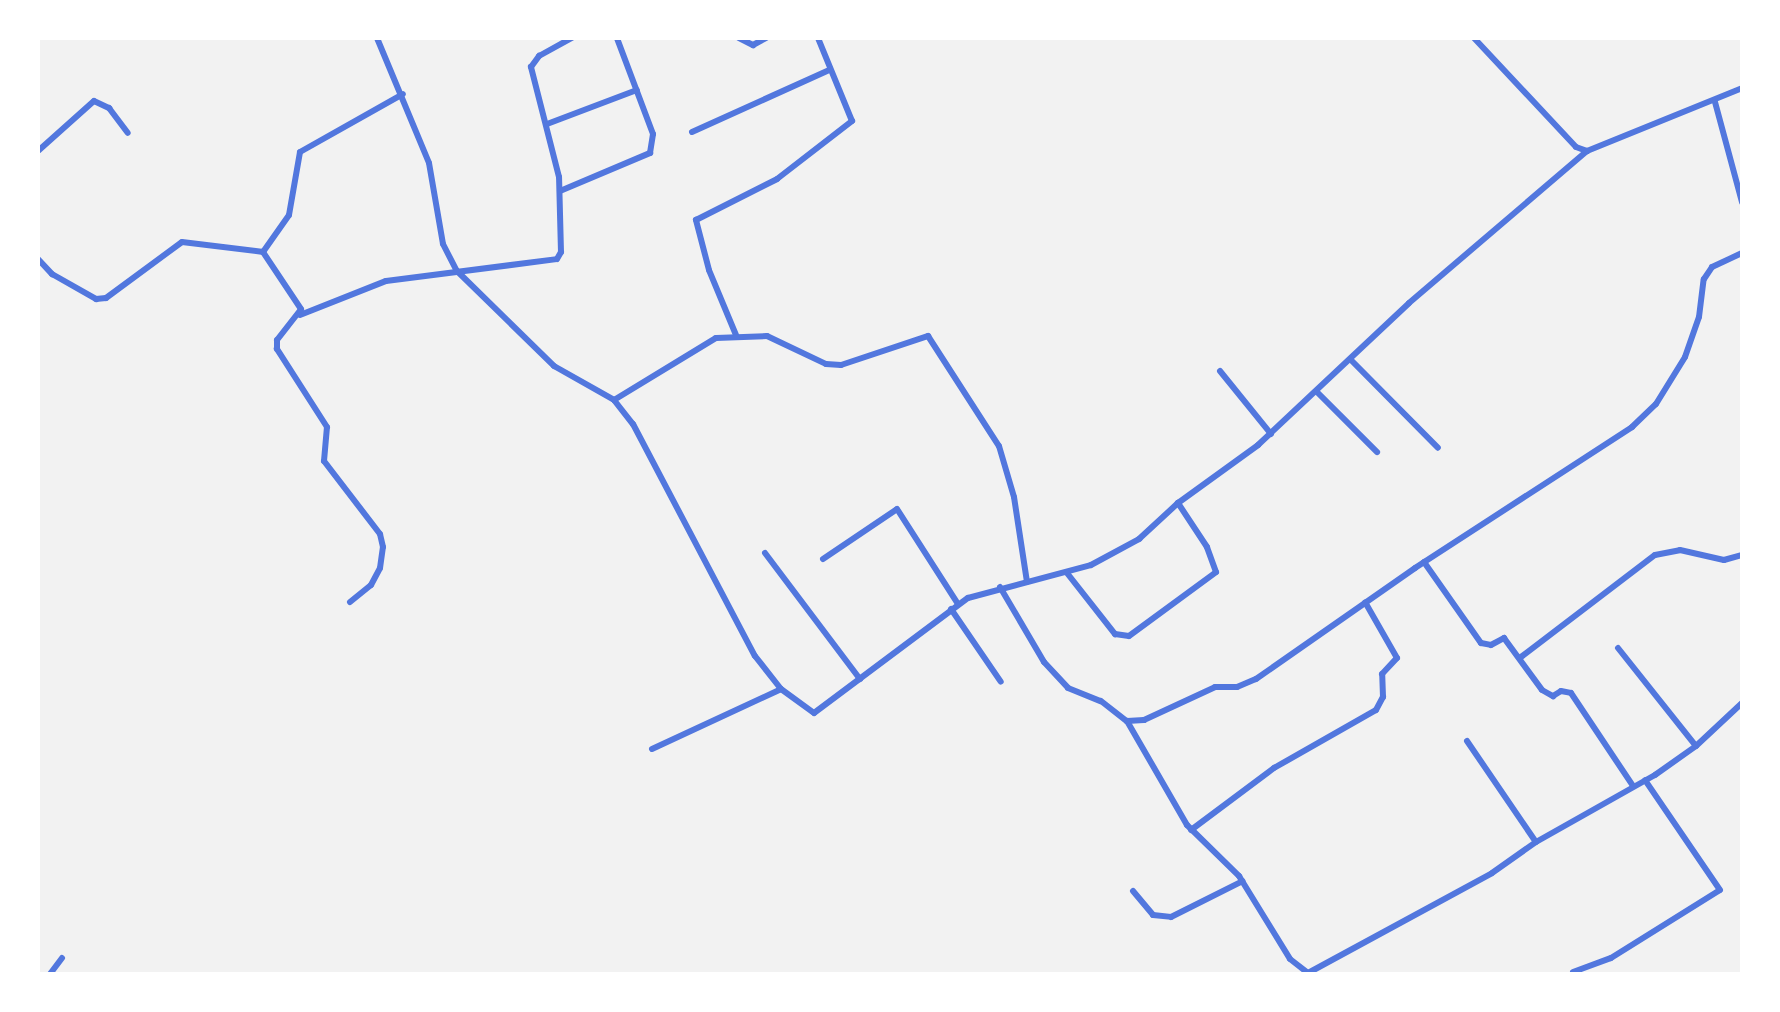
<!DOCTYPE html>
<html>
<head>
<meta charset="utf-8">
<style>
	body { margin:0 }
	#map { position:relative; width:1780px; height:1012px; overflow:hidden; background:#f2f2f2; font-family:Barlow,sans-serif }
	div>[style] { position:absolute }
	.minor>* { height:6px; margin:-3px; padding:0 3px; transform-origin:3px; border-radius:3px; background:#5277de }
	span { translate:-50% -50%; white-space:nowrap; text-align:center; line-height:1.15; -webkit-text-stroke:7px #fff; paint-order:stroke }
	.frame { position:absolute; inset:0; border:40px solid #fff; pointer-events:none }
</style>
</head>
<body>
<div id="map">
	<div class="minor">
		<i style="left:377px;top:38px;width:135px;rotate:67.4deg"></i>
		<i style="left:429px;top:163px;width:82px;rotate:80.2deg"></i>
		<i style="left:443px;top:244px;width:30px;rotate:63deg"></i>
		<i style="left:457px;top:271px;width:136px;rotate:44.4deg"></i>
		<i style="left:554px;top:366px;width:69px;rotate:29.5deg"></i>
		<i style="left:614px;top:400px;width:31px;rotate:52deg"></i>
		<i style="left:633px;top:424px;width:262px;rotate:62.3deg"></i>
		<i style="left:755px;top:656px;width:42px;rotate:51.8deg"></i>
		<i style="left:781px;top:689px;width:41px;rotate:36deg"></i>
		<i style="left:814px;top:713px;width:192px;rotate:-36.8deg"></i>
		<i style="left:968px;top:598px;width:127px;rotate:-15deg"></i>
		<i style="left:1091px;top:565px;width:55px;rotate:-28.4deg"></i>
		<i style="left:1139px;top:539px;width:53px;rotate:-42.7deg"></i>
		<i style="left:1178px;top:503px;width:99px;rotate:-35.9deg"></i>
		<i style="left:1258px;top:445px;width:207px;rotate:-43.2deg"></i>
		<i style="left:1409px;top:303px;width:234px;rotate:-40.5deg"></i>
		<i style="left:739px;top:38px;width:16px;rotate:27deg"></i>
		<i style="left:753px;top:45px;width:15px;rotate:-28deg"></i>
		<i style="left:1474px;top:38px;width:149px;rotate:46.9deg"></i>
		<i style="left:1576px;top:147px;width:12px;rotate:20deg"></i>
		<i style="left:1587px;top:151px;width:167px;rotate:-22.1deg"></i>
		<i style="left:1715px;top:102px;width:104px;rotate:74.9deg"></i>
		<i style="left:547px;top:124px;width:96px;rotate:-20.7deg"></i>
		<i style="left:692px;top:132px;width:150px;rotate:-24.3deg"></i>
		<i style="left:38px;top:151px;width:75px;rotate:-41.8deg"></i>
		<i style="left:94px;top:101px;width:17px;rotate:25deg"></i>
		<i style="left:109px;top:108px;width:31px;rotate:53deg"></i>
		<i style="left:560px;top:191px;width:98px;rotate:-22.9deg"></i>
		<i style="left:650px;top:153px;width:19px;rotate:-81deg"></i>
		<i style="left:653px;top:134px;width:103px;rotate:-110.6deg"></i>
		<i style="left:38px;top:259px;width:21px;rotate:47deg"></i>
		<i style="left:52px;top:274px;width:51px;rotate:29.6deg"></i>
		<i style="left:96px;top:299px;width:10px;rotate:-6deg"></i>
		<i style="left:106px;top:298px;width:94px;rotate:-36.4deg"></i>
		<i style="left:182px;top:242px;width:82px;rotate:7deg"></i>
		<i style="left:300px;top:315px;width:92px;rotate:-21.6deg"></i>
		<i style="left:386px;top:281px;width:172px;rotate:-7.3deg"></i>
		<i style="left:557px;top:259px;width:8px;rotate:-60deg"></i>
		<i style="left:561px;top:252px;width:75px;rotate:-91.5deg"></i>
		<i style="left:559px;top:177px;width:114px;rotate:-104.3deg"></i>
		<i style="left:531px;top:67px;width:14px;rotate:-54deg"></i>
		<i style="left:539px;top:56px;width:38px;rotate:-29deg"></i>
		<i style="left:736px;top:335px;width:70px;rotate:-112.6deg"></i>
		<i style="left:709px;top:270px;width:52px;rotate:-104.6deg"></i>
		<i style="left:696px;top:220px;width:91px;rotate:-26.8deg"></i>
		<i style="left:777px;top:179px;width:95px;rotate:-37.7deg"></i>
		<i style="left:852px;top:121px;width:90px;rotate:-112.3deg"></i>
		<i style="left:1352px;top:361px;width:122px;rotate:45.3deg"></i>
		<i style="left:1220px;top:371px;width:81px;rotate:51deg"></i>
		<i style="left:1317px;top:392px;width:85px;rotate:45deg"></i>
		<i style="left:614px;top:400px;width:119px;rotate:-31.3deg"></i>
		<i style="left:716px;top:338px;width:51px;rotate:-2.2deg"></i>
		<i style="left:767px;top:336px;width:65px;rotate:25.4deg"></i>
		<i style="left:826px;top:364px;width:15px;rotate:4deg"></i>
		<i style="left:841px;top:365px;width:92px;rotate:-18.4deg"></i>
		<i style="left:928px;top:336px;width:131px;rotate:57.2deg"></i>
		<i style="left:999px;top:446px;width:53px;rotate:73.6deg"></i>
		<i style="left:1014px;top:497px;width:86px;rotate:81.3deg"></i>
		<i style="left:765px;top:553px;width:158px;rotate:53deg"></i>
		<i style="left:823px;top:559px;width:89px;rotate:-34deg"></i>
		<i style="left:897px;top:509px;width:113px;rotate:57.3deg"></i>
		<i style="left:1424px;top:562px;width:99px;rotate:54.9deg"></i>
		<i style="left:1481px;top:643px;width:10px;rotate:11deg"></i>
		<i style="left:1491px;top:645px;width:15px;rotate:-28deg"></i>
		<i style="left:1504px;top:638px;width:64px;rotate:53.8deg"></i>
		<i style="left:1542px;top:690px;width:13px;rotate:29deg"></i>
		<i style="left:1553px;top:696px;width:9px;rotate:-32deg"></i>
		<i style="left:1561px;top:691px;width:10px;rotate:11deg"></i>
		<i style="left:1571px;top:693px;width:112px;rotate:56.3deg"></i>
		<i style="left:1067px;top:573px;width:78px;rotate:51.8deg"></i>
		<i style="left:1115px;top:634px;width:14px;rotate:8deg"></i>
		<i style="left:1129px;top:636px;width:108px;rotate:-36.3deg"></i>
		<i style="left:1216px;top:572px;width:27px;rotate:-110deg"></i>
		<i style="left:1207px;top:547px;width:53px;rotate:-123.4deg"></i>
		<i style="left:1000px;top:587px;width:87px;rotate:59.6deg"></i>
		<i style="left:1044px;top:662px;width:35px;rotate:47deg"></i>
		<i style="left:1068px;top:688px;width:35px;rotate:22deg"></i>
		<i style="left:1101px;top:701px;width:33px;rotate:38deg"></i>
		<i style="left:1127px;top:721px;width:17px;rotate:-3deg"></i>
		<i style="left:1144px;top:720px;width:78px;rotate:-24.9deg"></i>
		<i style="left:1215px;top:687px;width:22px"></i>
		<i style="left:1237px;top:687px;width:21px;rotate:-23deg"></i>
		<i style="left:1256px;top:679px;width:194px;rotate:-34.9deg"></i>
		<i style="left:1415px;top:568px;width:259px;rotate:-33deg"></i>
		<i style="left:1632px;top:427px;width:33px;rotate:-44deg"></i>
		<i style="left:1656px;top:404px;width:55px;rotate:-58.3deg"></i>
		<i style="left:1685px;top:357px;width:42px;rotate:-70.7deg"></i>
		<i style="left:1699px;top:317px;width:38px;rotate:-83deg"></i>
		<i style="left:1704px;top:279px;width:14px;rotate:-56deg"></i>
		<i style="left:1712px;top:267px;width:33px;rotate:-25deg"></i>
		<i style="left:350px;top:602px;width:27px;rotate:-39deg"></i>
		<i style="left:371px;top:585px;width:19px;rotate:-62deg"></i>
		<i style="left:380px;top:568px;width:21px;rotate:-82deg"></i>
		<i style="left:383px;top:547px;width:13px;rotate:-103deg"></i>
		<i style="left:380px;top:534px;width:92px;rotate:-127.5deg"></i>
		<i style="left:324px;top:461px;width:34px;rotate:-85deg"></i>
		<i style="left:327px;top:427px;width:93px;rotate:-122.7deg"></i>
		<i style="left:277px;top:349px;width:9px;rotate:-90deg"></i>
		<i style="left:277px;top:340px;width:39px;rotate:-52deg"></i>
		<i style="left:301px;top:309px;width:69px;rotate:-123.7deg"></i>
		<i style="left:263px;top:252px;width:45px;rotate:-54.9deg"></i>
		<i style="left:289px;top:215px;width:64px;rotate:-80.1deg"></i>
		<i style="left:300px;top:152px;width:118px;rotate:-29.4deg"></i>
		<i style="left:951px;top:609px;width:88px;rotate:55.6deg"></i>
		<i style="left:1618px;top:648px;width:125px;rotate:51.5deg"></i>
		<i style="left:1521px;top:657px;width:168px;rotate:-37.3deg"></i>
		<i style="left:1655px;top:555px;width:25px;rotate:-11deg"></i>
		<i style="left:1680px;top:550px;width:45px;rotate:12.8deg"></i>
		<i style="left:1724px;top:560px;width:19px;rotate:-16deg"></i>
		<i style="left:1127px;top:721px;width:120px;rotate:60deg"></i>
		<i style="left:1187px;top:825px;width:73px;rotate:44.4deg"></i>
		<i style="left:1239px;top:876px;width:97px;rotate:58.4deg"></i>
		<i style="left:1290px;top:959px;width:23px;rotate:38deg"></i>
		<i style="left:1308px;top:973px;width:209px;rotate:-28.5deg"></i>
		<i style="left:1492px;top:873px;width:54px;rotate:-35.2deg"></i>
		<i style="left:1536px;top:842px;width:137px;rotate:-29.4deg"></i>
		<i style="left:1655px;top:775px;width:50px;rotate:-35.3deg"></i>
		<i style="left:1696px;top:746px;width:63px;rotate:-43.1deg"></i>
		<i style="left:1467px;top:741px;width:122px;rotate:55.7deg"></i>
		<i style="left:652px;top:749px;width:142px;rotate:-24.9deg"></i>
		<i style="left:1191px;top:830px;width:104px;rotate:-36.8deg"></i>
		<i style="left:1274px;top:768px;width:117px;rotate:-29.6deg"></i>
		<i style="left:1376px;top:710px;width:15px;rotate:-62deg"></i>
		<i style="left:1383px;top:697px;width:23px;rotate:-92deg"></i>
		<i style="left:1382px;top:674px;width:22px;rotate:-47deg"></i>
		<i style="left:1397px;top:658px;width:64px;rotate:-119.7deg"></i>
		<i style="left:1133px;top:891px;width:31px;rotate:50deg"></i>
		<i style="left:1153px;top:915px;width:18px;rotate:6deg"></i>
		<i style="left:1171px;top:917px;width:80px;rotate:-26.6deg"></i>
		<i style="left:1573px;top:972px;width:40px;rotate:-20.2deg"></i>
		<i style="left:1611px;top:958px;width:128px;rotate:-32deg"></i>
		<i style="left:1720px;top:890px;width:133px;rotate:-124.3deg"></i>
		<i style="left:50px;top:974px;width:20px;rotate:-53deg"></i>
	</div>
	<div class="frame"></div>
</div>
</body>
</html>
